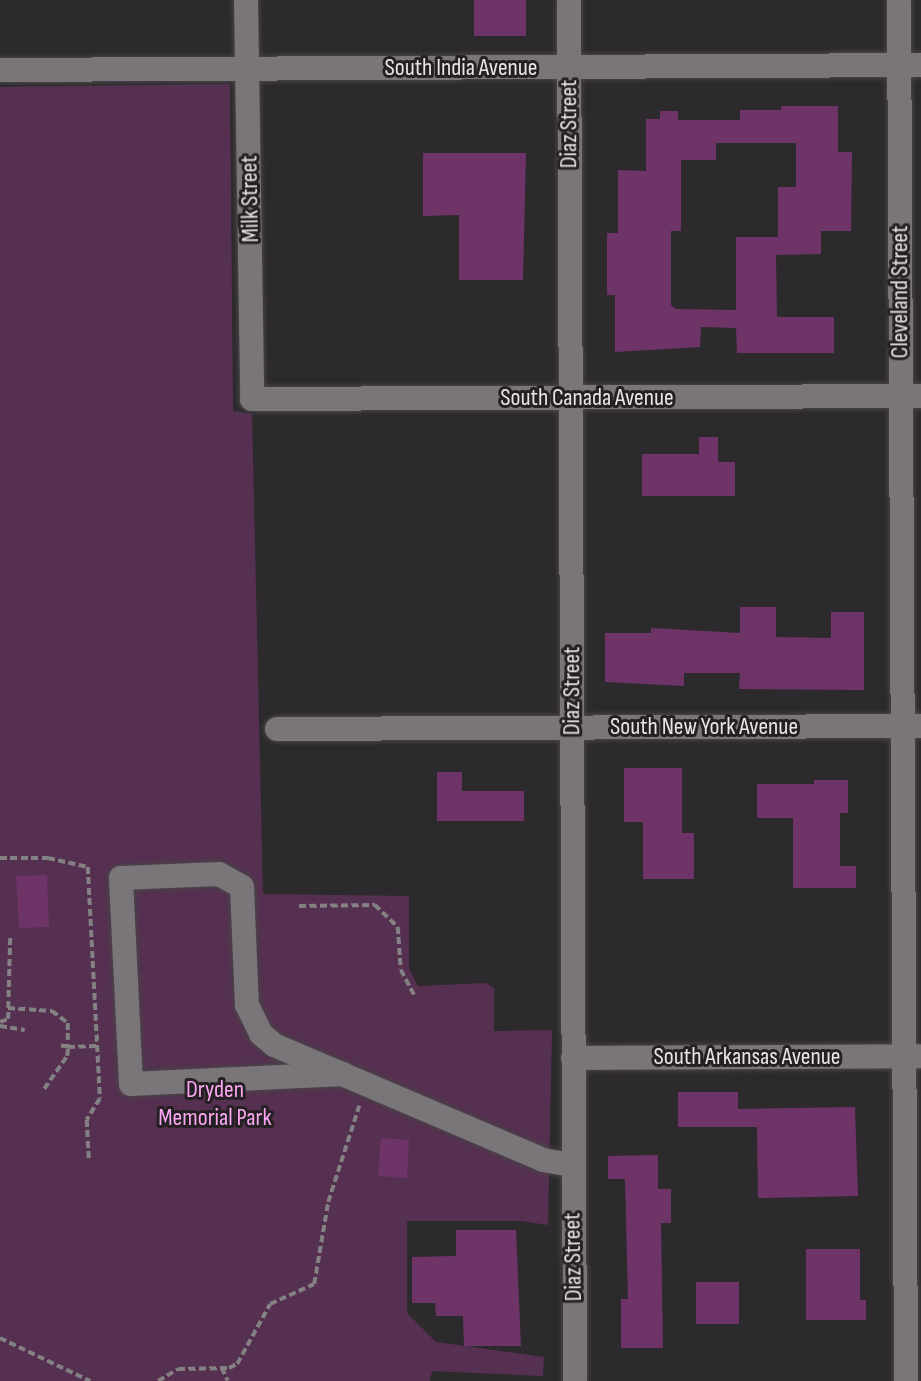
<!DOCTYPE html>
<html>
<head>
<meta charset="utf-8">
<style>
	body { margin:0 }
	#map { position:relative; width:921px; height:1381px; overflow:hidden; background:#2d2a2d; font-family:"Sofia Sans Condensed",sans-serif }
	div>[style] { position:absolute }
	.green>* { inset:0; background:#563051 }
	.building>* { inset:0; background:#6e3468 }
	.path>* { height:3.5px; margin-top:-1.75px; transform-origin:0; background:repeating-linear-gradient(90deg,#848183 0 7px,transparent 0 10.5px) }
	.roads { filter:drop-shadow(0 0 2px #484547) drop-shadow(0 0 2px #484547) }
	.minor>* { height:24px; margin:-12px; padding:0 12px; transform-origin:12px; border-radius:12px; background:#797579 }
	span { translate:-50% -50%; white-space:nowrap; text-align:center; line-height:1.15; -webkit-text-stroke:6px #242023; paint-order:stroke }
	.street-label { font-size:24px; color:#e8e5e7 }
	.park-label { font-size:24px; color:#fda7f2 }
</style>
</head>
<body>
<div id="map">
	<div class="green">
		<i style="clip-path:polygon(230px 84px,233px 411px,252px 414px,263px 894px,409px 896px,409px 969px,418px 986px,486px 983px,494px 988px,494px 1031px,552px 1030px,548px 1225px,521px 1221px,407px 1221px,407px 1313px,436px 1342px,544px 1357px,543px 1376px,432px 1371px,430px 1381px,0 1381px,0 87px)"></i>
	</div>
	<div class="building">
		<i style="clip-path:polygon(474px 0,526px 0,526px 36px,474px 36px)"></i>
		<i style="clip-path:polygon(evenodd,781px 106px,838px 106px,838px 152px,852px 152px,851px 231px,821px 231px,821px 254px,776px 255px,777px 317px,834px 317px,834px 353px,737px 353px,736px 328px,701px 327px,700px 347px,615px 352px,615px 295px,607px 295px,607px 233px,618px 233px,618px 170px,646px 171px,646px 119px,660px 119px,660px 111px,678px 111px,678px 120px,740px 120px,740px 110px,781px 110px,781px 106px,716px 143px,796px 143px,796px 187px,778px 187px,778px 237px,736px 237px,736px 310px,676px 309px,671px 305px,671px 231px,681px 231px,681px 160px,716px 160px,716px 143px)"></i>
		<i style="clip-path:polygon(423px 153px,526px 153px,523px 280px,459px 280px,459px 215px,423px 216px)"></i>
		<i style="clip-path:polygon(699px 437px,718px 437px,718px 462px,735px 462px,735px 496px,642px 496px,642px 454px,699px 454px)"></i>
		<i style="clip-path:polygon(740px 607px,776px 607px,776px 637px,831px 638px,831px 612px,864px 612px,864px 690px,739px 689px,740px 673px,684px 673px,684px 686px,605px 682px,605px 633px,651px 633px,651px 628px,740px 633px)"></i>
		<i style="clip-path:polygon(624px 768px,682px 768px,682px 833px,694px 833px,694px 879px,643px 879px,643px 822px,624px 822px)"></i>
		<i style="clip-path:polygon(437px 772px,462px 772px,462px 791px,524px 791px,524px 821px,437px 821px)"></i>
		<i style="clip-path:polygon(814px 780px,848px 780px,848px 813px,840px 813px,840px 866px,856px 866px,856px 888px,793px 888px,793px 818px,757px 818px,757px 784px,814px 784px)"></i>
		<i style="clip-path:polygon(47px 875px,49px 927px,19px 928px,16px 876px)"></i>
		<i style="clip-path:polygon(678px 1092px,738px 1092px,738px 1109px,855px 1107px,858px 1196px,758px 1198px,757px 1127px,678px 1127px)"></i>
		<i style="clip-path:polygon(381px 1138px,409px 1140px,407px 1178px,378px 1176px)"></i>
		<i style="clip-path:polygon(658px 1155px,658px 1189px,671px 1189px,671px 1223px,661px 1223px,663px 1348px,621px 1348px,621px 1299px,628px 1299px,625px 1179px,608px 1179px,608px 1156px)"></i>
		<i style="clip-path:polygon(456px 1230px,516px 1230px,521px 1346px,464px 1346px,463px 1316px,436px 1316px,435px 1303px,412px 1303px,412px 1257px,456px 1256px)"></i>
		<i style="clip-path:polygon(806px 1249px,860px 1249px,860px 1300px,866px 1300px,866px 1320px,806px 1320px)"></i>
		<i style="clip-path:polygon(696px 1282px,739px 1282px,739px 1324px,696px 1324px)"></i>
	</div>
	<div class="path">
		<i style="left:0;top:858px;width:48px"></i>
		<i style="left:48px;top:858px;width:41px;rotate:12.7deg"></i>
		<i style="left:88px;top:867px;width:232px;rotate:87deg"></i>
		<i style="left:100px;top:1099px;width:25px;rotate:122deg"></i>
		<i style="left:87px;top:1120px;width:40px;rotate:87.1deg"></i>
		<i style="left:299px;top:906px;width:76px;rotate:-0.8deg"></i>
		<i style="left:375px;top:905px;width:32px;rotate:44deg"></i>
		<i style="left:398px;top:927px;width:43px;rotate:86deg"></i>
		<i style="left:401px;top:970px;width:30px;rotate:62deg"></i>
		<i style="left:8px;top:1008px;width:73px;rotate:-88.4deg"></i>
		<i style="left:0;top:1022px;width:9px;rotate:-21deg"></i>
		<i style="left:8px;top:1019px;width:11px;rotate:-90deg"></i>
		<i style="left:8px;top:1008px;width:44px;rotate:3.9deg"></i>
		<i style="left:52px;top:1011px;width:20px;rotate:37deg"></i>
		<i style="left:68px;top:1023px;width:24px;rotate:90deg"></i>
		<i style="left:68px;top:1047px;width:8px;rotate:-173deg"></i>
		<i style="left:0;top:1026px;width:25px;rotate:9deg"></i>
		<i style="left:44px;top:1089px;width:40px;rotate:-55.1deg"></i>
		<i style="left:67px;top:1056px;width:9px;rotate:-84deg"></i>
		<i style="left:68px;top:1047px;width:29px;rotate:-2deg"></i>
		<i style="left:0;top:1338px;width:100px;rotate:25.5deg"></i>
		<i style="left:222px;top:1368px;width:14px;rotate:65deg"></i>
		<i style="left:158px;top:1381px;width:23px;rotate:-31deg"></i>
		<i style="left:178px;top:1369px;width:51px;rotate:-1.1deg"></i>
		<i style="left:229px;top:1368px;width:9px;rotate:-27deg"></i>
		<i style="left:237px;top:1364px;width:68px;rotate:-61.2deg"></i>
		<i style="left:270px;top:1304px;width:48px;rotate:-24.4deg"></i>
		<i style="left:314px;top:1284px;width:83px;rotate:-80.3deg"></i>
		<i style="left:328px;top:1202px;width:101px;rotate:-72.1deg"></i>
	</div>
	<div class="roads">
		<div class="minor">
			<i style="left:246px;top:0;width:399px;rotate:89.1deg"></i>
			<i style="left:252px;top:399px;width:669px;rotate:-0.26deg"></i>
			<i style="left:569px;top:0;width:1381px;rotate:89.75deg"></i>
			<i style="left:899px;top:0;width:1381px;rotate:89.71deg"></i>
			<i style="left:0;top:70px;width:921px;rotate:-0.31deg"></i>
			<i style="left:277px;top:729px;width:644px;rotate:-0.27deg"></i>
			<i style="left:573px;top:1058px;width:346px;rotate:-0.3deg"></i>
			<i style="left:343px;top:1074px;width:212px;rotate:177.3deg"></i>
			<i style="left:131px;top:1084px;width:206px;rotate:-92.8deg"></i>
			<i style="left:121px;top:878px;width:98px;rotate:-2.3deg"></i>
			<i style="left:219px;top:874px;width:26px;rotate:29deg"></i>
			<i style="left:242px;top:887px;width:118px;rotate:87.6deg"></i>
			<i style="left:247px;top:1005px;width:32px;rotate:64deg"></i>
			<i style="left:261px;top:1034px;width:17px;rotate:40deg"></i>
			<i style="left:274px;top:1045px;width:293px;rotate:23.1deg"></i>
			<i style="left:543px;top:1160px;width:29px;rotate:10deg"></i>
		</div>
	</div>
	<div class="street-label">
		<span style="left:461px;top:68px">South India Avenue</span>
		<span style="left:569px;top:124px;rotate:-90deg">Diaz Street</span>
		<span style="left:250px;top:199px;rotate:-91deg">Milk Street</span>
		<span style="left:900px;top:292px;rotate:-90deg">Cleveland Street</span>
		<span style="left:587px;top:398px">South Canada Avenue</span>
		<span style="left:572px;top:691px;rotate:-90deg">Diaz Street</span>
		<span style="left:704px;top:727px">South New York Avenue</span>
		<span style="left:747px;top:1057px">South Arkansas Avenue</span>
		<span style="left:573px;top:1257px;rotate:-91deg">Diaz Street</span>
	</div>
	<div class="park-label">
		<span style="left:215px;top:1104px">Dryden<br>Memorial Park</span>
	</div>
</div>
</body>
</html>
